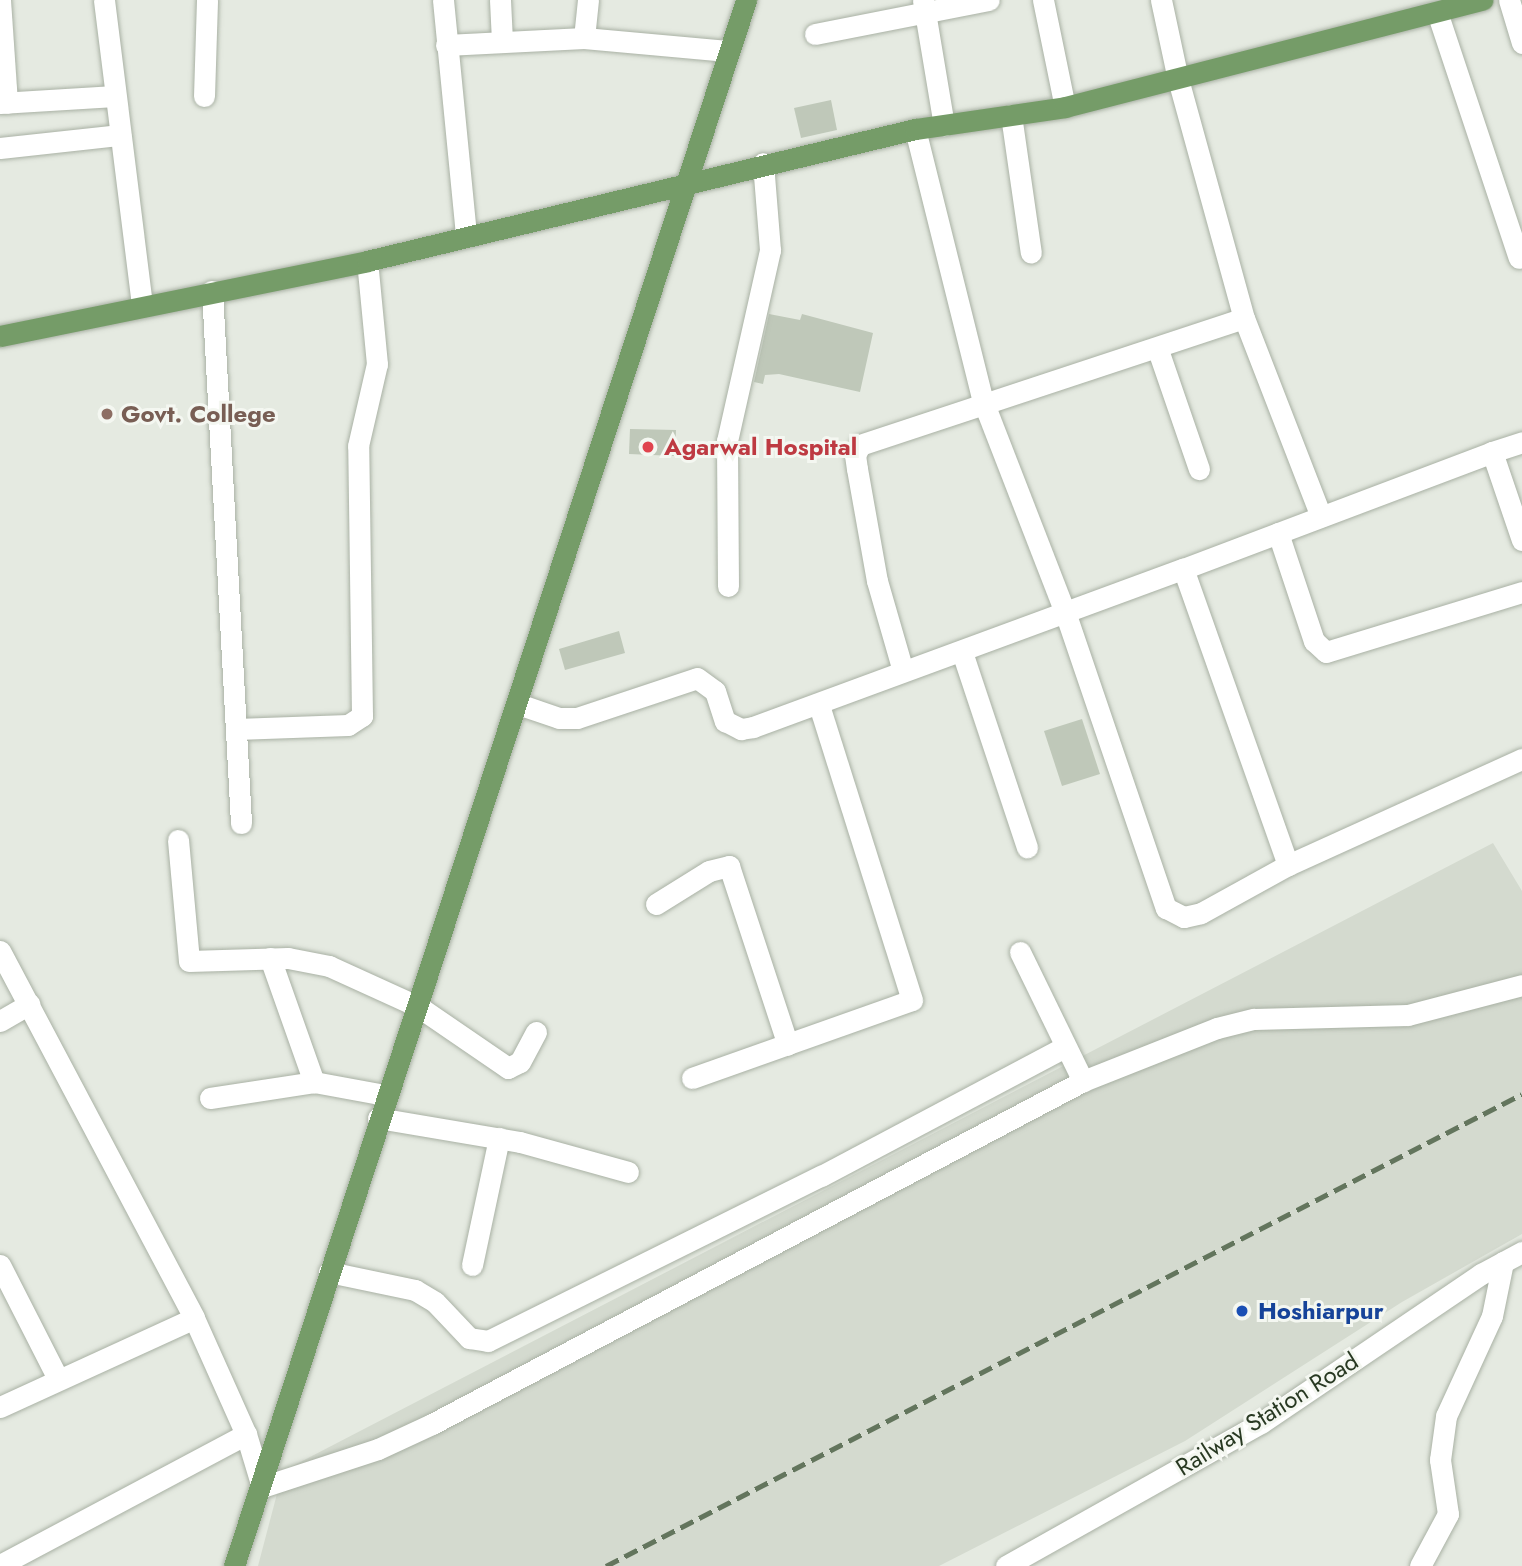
<!DOCTYPE html>
<html>
<head>
<meta charset="utf-8">
<style>
	body { margin:0 }
	#map { position:relative; width:1522px; height:1566px; overflow:hidden; background:#e5eae1; font-family:Jost,sans-serif }
	div>[style] { position:absolute }
	.built>* { inset:0; background:#d4dacf }
	.building>* { inset:0; background:#bfc8b9 }
	.roads { filter:drop-shadow(0 0 2px #a9b1a4) drop-shadow(0 0 2px #a9b1a4) }
	.minor>* { height:21px; margin:-10.5px; padding:0 10.5px; transform-origin:10.5px; border-radius:10.5px; background:#fff }
	.major>* { height:21px; margin:-10.5px; padding:0 10.5px; transform-origin:10.5px; border-radius:10.5px; background:#759c68 }
	.rail>* { height:5px; margin-top:-2.5px; transform-origin:0; background:repeating-linear-gradient(90deg,#63755d 0 14px,transparent 0 21px) }
	.dots>* { width:19px; height:19px; translate:-50% -50%; box-sizing:border-box; border:4px solid #f4f7f1; border-radius:50% }
	span { translate:-50% -50%; white-space:nowrap; text-align:center; line-height:1.15; -webkit-text-stroke:6px #f4f7f1; paint-order:stroke }
	.education-label { font-size:24px; color:#785e54; font-weight:700 }
	.left { translate:0 -50%; text-align:left }
	.health-label { font-size:24px; color:#be3a42; font-weight:700 }
	.transit-label { font-size:24px; color:#164399; font-weight:700 }
	.street-label { font-size:24px; color:#283922 }
</style>
</head>
<body>
<div id="map">
	<div class="built">
		<i style="clip-path:polygon(1493px 843px,1522px 891px,1522px 1234px,1402px 1302px,1185px 1441px,939px 1566px,258px 1566px,283px 1471px)"></i>
	</div>
	<div class="building">
		<i style="clip-path:polygon(831px 100px,837px 130px,801px 138px,794px 108px)"></i>
		<i style="clip-path:polygon(769px 314px,800px 320px,802px 314px,873px 333px,860px 392px,779px 374px,765px 375px,763px 384px,754px 382px)"></i>
		<i style="clip-path:polygon(630px 429px,676px 430px,675px 456px,629px 454px)"></i>
		<i style="clip-path:polygon(619px 631px,625px 653px,565px 670px,559px 649px)"></i>
		<i style="clip-path:polygon(1082px 719px,1100px 774px,1062px 786px,1044px 731px)"></i>
	</div>
	<div class="roads">
		<div class="minor">
			<i style="left:0;top:0;width:103px;rotate:86.1deg"></i>
			<i style="left:104px;top:0;width:306px;rotate:82.9deg"></i>
			<i style="left:443px;top:0;width:236px;rotate:84.4deg"></i>
			<i style="left:500px;top:0;width:41px;rotate:87.2deg"></i>
			<i style="left:923px;top:0;width:127px;rotate:80.5deg"></i>
			<i style="left:1043px;top:0;width:109px;rotate:78.4deg"></i>
			<i style="left:1161px;top:0;width:81px;rotate:77.9deg"></i>
			<i style="left:1178px;top:79px;width:248px;rotate:74.6deg"></i>
			<i style="left:1244px;top:318px;width:213px;rotate:68.8deg"></i>
			<i style="left:1509px;top:0;width:45px;rotate:73.2deg"></i>
			<i style="left:1437px;top:12px;width:259px;rotate:71.6deg"></i>
			<i style="left:815px;top:34px;width:177px;rotate:-11.1deg"></i>
			<i style="left:584px;top:38px;width:38px;rotate:-84deg"></i>
			<i style="left:446px;top:45px;width:138px;rotate:-2.9deg"></i>
			<i style="left:584px;top:38px;width:144px;rotate:5.2deg"></i>
			<i style="left:204px;top:96px;width:96px;rotate:-88.2deg"></i>
			<i style="left:0;top:103px;width:115px;rotate:-3.5deg"></i>
			<i style="left:1011px;top:115px;width:139px;rotate:81.8deg"></i>
			<i style="left:915px;top:129px;width:280px;rotate:76deg"></i>
			<i style="left:983px;top:401px;width:226px;rotate:68.8deg"></i>
			<i style="left:1065px;top:612px;width:313px;rotate:71.2deg"></i>
			<i style="left:1166px;top:908px;width:20px;rotate:27deg"></i>
			<i style="left:1184px;top:917px;width:17px;rotate:-13deg"></i>
			<i style="left:1201px;top:913px;width:99px;rotate:-28.9deg"></i>
			<i style="left:1288px;top:865px;width:257px;rotate:-24.4deg"></i>
			<i style="left:0;top:148px;width:121px;rotate:-6.2deg"></i>
			<i style="left:212px;top:291px;width:533px;rotate:86.88deg"></i>
			<i style="left:1158px;top:350px;width:126px;rotate:71deg"></i>
			<i style="left:1492px;top:452px;width:32px;rotate:-18deg"></i>
			<i style="left:1278px;top:533px;width:114px;rotate:71.6deg"></i>
			<i style="left:1314px;top:641px;width:16px;rotate:43deg"></i>
			<i style="left:1326px;top:652px;width:205px;rotate:-17deg"></i>
			<i style="left:728px;top:586px;width:145px;rotate:-90.4deg"></i>
			<i style="left:727px;top:441px;width:196px;rotate:-77.3deg"></i>
			<i style="left:770px;top:250px;width:87px;rotate:-94.6deg"></i>
			<i style="left:962px;top:652px;width:206px;rotate:71.6deg"></i>
			<i style="left:903px;top:671px;width:94px;rotate:-106.1deg"></i>
			<i style="left:877px;top:581px;width:114px;rotate:-100.1deg"></i>
			<i style="left:857px;top:469px;width:14px;rotate:-98deg"></i>
			<i style="left:855px;top:455px;width:11px;rotate:-63deg"></i>
			<i style="left:860px;top:445px;width:404px;rotate:-18.3deg"></i>
			<i style="left:518px;top:704px;width:43px;rotate:18.9deg"></i>
			<i style="left:559px;top:718px;width:18px"></i>
			<i style="left:577px;top:718px;width:126px;rotate:-18.4deg"></i>
			<i style="left:697px;top:678px;width:22px;rotate:36deg"></i>
			<i style="left:715px;top:691px;width:32px;rotate:72deg"></i>
			<i style="left:725px;top:721px;width:18px;rotate:27deg"></i>
			<i style="left:741px;top:729px;width:12px;rotate:-9deg"></i>
			<i style="left:753px;top:727px;width:458px;rotate:-20.2deg"></i>
			<i style="left:236px;top:729px;width:112px;rotate:-2deg"></i>
			<i style="left:348px;top:725px;width:17px;rotate:-33deg"></i>
			<i style="left:362px;top:716px;width:270px;rotate:-90.8deg"></i>
			<i style="left:358px;top:446px;width:84px;rotate:-77deg"></i>
			<i style="left:377px;top:364px;width:103px;rotate:-95.5deg"></i>
			<i style="left:178px;top:840px;width:121px;rotate:84.8deg"></i>
			<i style="left:189px;top:961px;width:99px;rotate:-1.7deg"></i>
			<i style="left:288px;top:958px;width:42px;rotate:11deg"></i>
			<i style="left:329px;top:966px;width:99px;rotate:24.5deg"></i>
			<i style="left:419px;top:1007px;width:108px;rotate:34.4deg"></i>
			<i style="left:508px;top:1068px;width:13px;rotate:-27deg"></i>
			<i style="left:520px;top:1062px;width:34px;rotate:-62deg"></i>
			<i style="left:1288px;top:865px;width:314px;rotate:-109.5deg"></i>
			<i style="left:1183px;top:569px;width:330px;rotate:-20.7deg"></i>
			<i style="left:1492px;top:452px;width:93px;rotate:71.2deg"></i>
			<i style="left:656px;top:904px;width:62px;rotate:-31.9deg"></i>
			<i style="left:709px;top:871px;width:21px;rotate:-14deg"></i>
			<i style="left:729px;top:866px;width:188px;rotate:71.8deg"></i>
			<i style="left:0;top:951px;width:415px;rotate:62.1deg"></i>
			<i style="left:194px;top:1318px;width:127px;rotate:65.9deg"></i>
			<i style="left:246px;top:1434px;width:55px;rotate:73.2deg"></i>
			<i style="left:262px;top:1487px;width:122px;rotate:-18.1deg"></i>
			<i style="left:378px;top:1449px;width:60px;rotate:-24.8deg"></i>
			<i style="left:432px;top:1424px;width:736px;rotate:-27.78deg"></i>
			<i style="left:1083px;top:1081px;width:144px;rotate:-21.6deg"></i>
			<i style="left:1217px;top:1028px;width:38px;rotate:-14deg"></i>
			<i style="left:1254px;top:1019px;width:154px;rotate:-1.5deg"></i>
			<i style="left:1408px;top:1015px;width:118px;rotate:-14.7deg"></i>
			<i style="left:1020px;top:952px;width:144px;rotate:64deg"></i>
			<i style="left:270px;top:958px;width:132px;rotate:70.5deg"></i>
			<i style="left:0;top:1021px;width:34px;rotate:-30deg"></i>
			<i style="left:692px;top:1078px;width:233px;rotate:-19.5deg"></i>
			<i style="left:912px;top:1000px;width:309px;rotate:-107.5deg"></i>
			<i style="left:210px;top:1098px;width:105px;rotate:-8.7deg"></i>
			<i style="left:314px;top:1082px;width:72px;rotate:10.4deg"></i>
			<i style="left:378px;top:1118px;width:144px;rotate:9.6deg"></i>
			<i style="left:520px;top:1142px;width:112px;rotate:15.5deg"></i>
			<i style="left:0;top:1265px;width:126px;rotate:63deg"></i>
			<i style="left:472px;top:1265px;width:130px;rotate:-78deg"></i>
			<i style="left:329px;top:1272px;width:88px;rotate:11.8deg"></i>
			<i style="left:415px;top:1290px;width:23px;rotate:31deg"></i>
			<i style="left:435px;top:1302px;width:50px;rotate:46.6deg"></i>
			<i style="left:469px;top:1338px;width:19px;rotate:9deg"></i>
			<i style="left:488px;top:1341px;width:372px;rotate:-26.4deg"></i>
			<i style="left:821px;top:1176px;width:274px;rotate:-27.9deg"></i>
			<i style="left:0;top:1407px;width:213px;rotate:-24.6deg"></i>
			<i style="left:0;top:1565px;width:279px;rotate:-28deg"></i>
			<i style="left:1006px;top:1566px;width:292px;rotate:-29.3deg"></i>
			<i style="left:1261px;top:1423px;width:266px;rotate:-34.1deg"></i>
			<i style="left:1481px;top:1274px;width:47px;rotate:-28.2deg"></i>
			<i style="left:1420px;top:1566px;width:59px;rotate:-61.7deg"></i>
			<i style="left:1448px;top:1514px;width:55px;rotate:-98.4deg"></i>
			<i style="left:1440px;top:1460px;width:44px;rotate:-82.2deg"></i>
			<i style="left:1446px;top:1416px;width:110px;rotate:-65.3deg"></i>
			<i style="left:1492px;top:1316px;width:55px;rotate:-78.5deg"></i>
		</div>
		<div class="major">
			<i style="left:0;top:336px;width:375px;rotate:-11.5deg"></i>
			<i style="left:367px;top:261px;width:564px;rotate:-13.54deg"></i>
			<i style="left:915px;top:129px;width:152px;rotate:-8.3deg"></i>
			<i style="left:1065px;top:107px;width:431px;rotate:-14.4deg"></i>
			<i style="left:234px;top:1566px;width:1648px;rotate:-71.89deg"></i>
		</div>
	</div>
	<div class="rail">
		<i style="left:606px;top:1566px;width:1030px;rotate:-27.26deg"></i>
	</div>
	<div class="dots">
		<i style="left:107px;top:414px;background:#8d6e63"></i>
		<i style="left:648px;top:447px;background:#e0444e"></i>
		<i style="left:1242px;top:1311px;background:#1a4fb4"></i>
	</div>
	<div class="education-label">
		<span class="left" style="left:121px;top:414px">Govt. College</span>
	</div>
	<div class="health-label">
		<span class="left" style="left:664px;top:447px">Agarwal Hospital</span>
	</div>
	<div class="transit-label">
		<span class="left" style="left:1258px;top:1311px">Hoshiarpur</span>
	</div>
	<div class="street-label">
		<span style="left:1267px;top:1414px;rotate:-32deg">Railway Station Road</span>
	</div>
</div>
</body>
</html>
